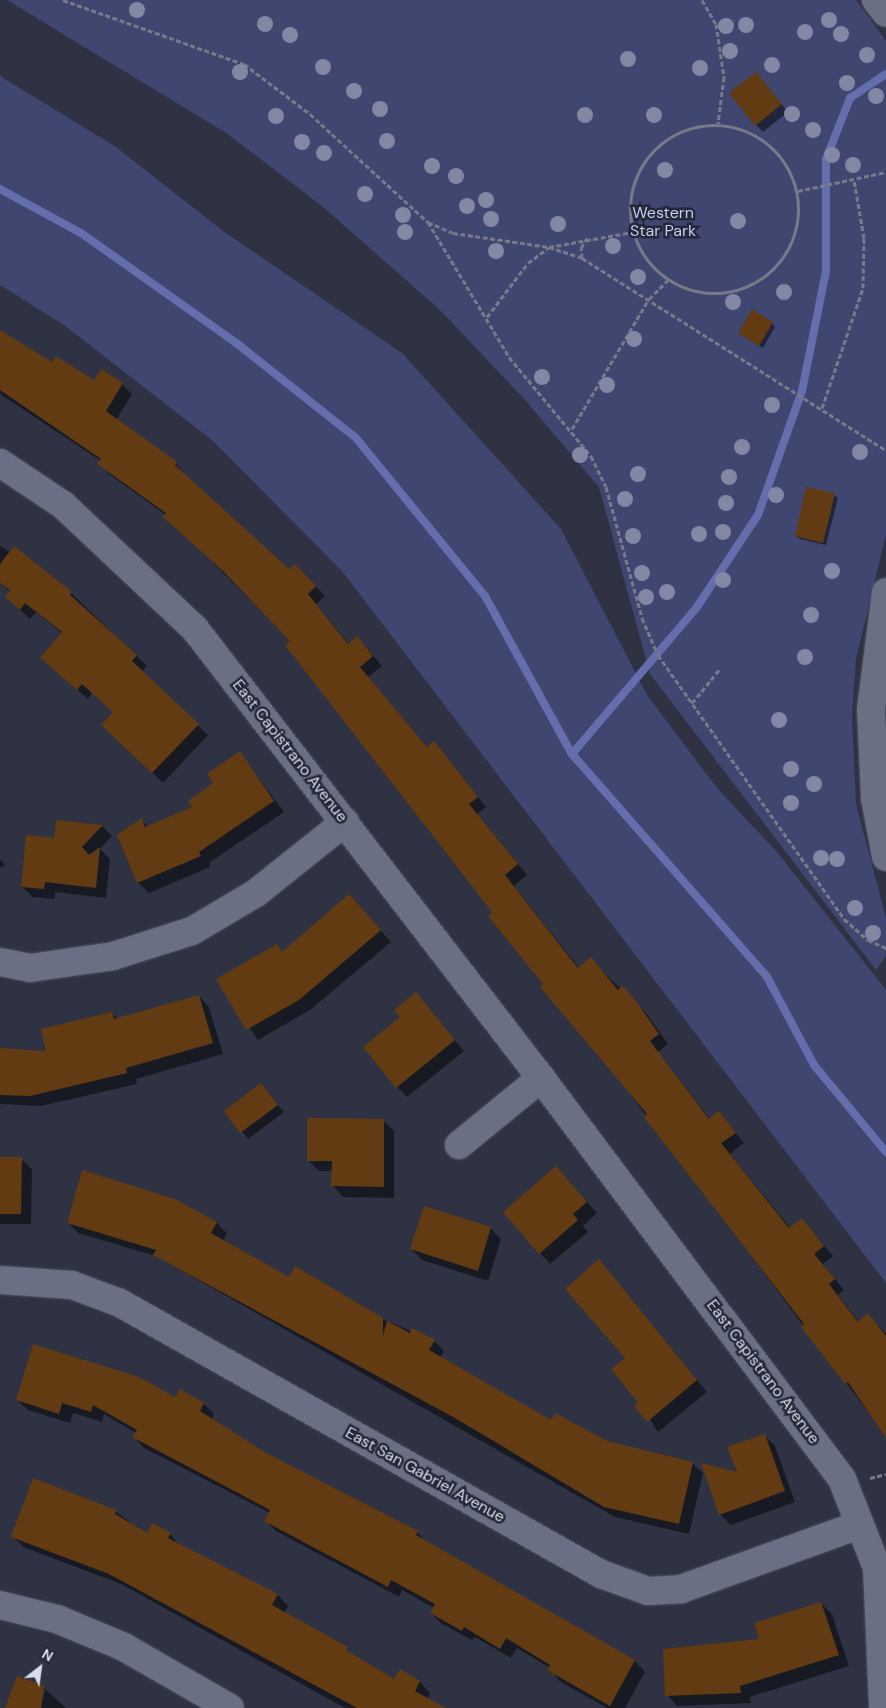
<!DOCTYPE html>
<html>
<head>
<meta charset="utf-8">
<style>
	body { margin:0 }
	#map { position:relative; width:886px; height:1708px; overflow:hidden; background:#2e3243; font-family:"DM Sans",sans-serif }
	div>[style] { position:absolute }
	.green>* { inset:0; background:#3f4670 }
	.shadow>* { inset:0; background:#0007 }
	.stream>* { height:8px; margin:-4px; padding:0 4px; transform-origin:4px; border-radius:4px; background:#646eac }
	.building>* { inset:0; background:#633b12 }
	.path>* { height:3px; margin-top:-1.5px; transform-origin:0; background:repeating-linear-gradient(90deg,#777a89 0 5px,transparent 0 7.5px) }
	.path>.ring { margin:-1.5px; padding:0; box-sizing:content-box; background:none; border:3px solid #777a89; border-radius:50% }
	.roads { filter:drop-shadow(0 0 1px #4d505f) drop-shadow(0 0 1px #4d505f) }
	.minor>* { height:28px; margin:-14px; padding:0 14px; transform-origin:14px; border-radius:14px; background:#6b6f84 }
	.trees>* { width:16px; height:16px; margin:-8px; border-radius:50%; background:#8288a3 }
	span { translate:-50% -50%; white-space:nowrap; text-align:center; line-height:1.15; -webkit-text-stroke:5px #242839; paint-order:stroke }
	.park-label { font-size:16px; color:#c6cef2 }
	.street-label { font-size:16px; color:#dbdee9 }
	.north { position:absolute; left:15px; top:1643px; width:50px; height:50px; -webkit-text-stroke:4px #242839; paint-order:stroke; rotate:30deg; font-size:14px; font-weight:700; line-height:20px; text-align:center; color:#dbdee9 }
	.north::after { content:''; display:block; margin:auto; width:18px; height:22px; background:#dbdee9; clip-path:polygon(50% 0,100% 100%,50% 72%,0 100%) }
</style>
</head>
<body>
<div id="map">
	<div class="green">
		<i style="clip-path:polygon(7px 0,856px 0,886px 41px,886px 534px,856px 659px,852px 715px,856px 804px,886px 918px,886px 956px,876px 970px,650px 674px,599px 487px,525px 400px,440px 310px,322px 206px,226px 133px)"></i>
		<i style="clip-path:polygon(0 76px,116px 147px,223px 231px,402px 353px,561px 529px,647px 695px,717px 788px,777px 852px,886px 990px,886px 1283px,342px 571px,213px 441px,64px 325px,0 285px)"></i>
	</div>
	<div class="shadow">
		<i style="clip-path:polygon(756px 73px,788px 112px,763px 132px,756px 125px)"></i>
		<i style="clip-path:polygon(772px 323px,775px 327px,763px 348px,743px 336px)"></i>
		<i style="clip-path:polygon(0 332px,52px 364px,95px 381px,122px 384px,132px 394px,116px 420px,176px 463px,184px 475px,289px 571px,295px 565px,325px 596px,316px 604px,349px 644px,357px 638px,367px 648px,382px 666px,368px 677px,427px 747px,434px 743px,443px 753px,486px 807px,477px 814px,527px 875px,514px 886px,579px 968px,600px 969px,646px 1013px,668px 1044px,658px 1052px,710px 1119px,719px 1112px,744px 1143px,730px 1154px,791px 1229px,801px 1220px,833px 1256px,823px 1264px,844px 1290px,838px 1295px,859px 1322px,868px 1315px,886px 1334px,886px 1436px,291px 641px,166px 515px,109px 474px,101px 461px,0 394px)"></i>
		<i style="clip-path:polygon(834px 495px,838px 498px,826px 545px,800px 539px,796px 536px)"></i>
		<i style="clip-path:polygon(0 546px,11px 553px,15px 548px,71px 593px,147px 666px,142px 672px,208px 735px,163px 783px,113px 735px,115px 713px,92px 693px,88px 699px,52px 668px,63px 634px,36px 612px,30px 619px,6px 597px,11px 592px,0 583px)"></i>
		<i style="clip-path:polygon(240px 753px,284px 812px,209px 863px,210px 867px,149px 893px,138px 882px,118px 836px,142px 820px,148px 827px,194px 807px)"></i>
		<i style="clip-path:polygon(57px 821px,102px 826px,112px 836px,100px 849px,110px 859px,106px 898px,55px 892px,55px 899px,33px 897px,22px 887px,55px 839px)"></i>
		<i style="clip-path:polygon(0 859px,5px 865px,0 868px)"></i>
		<i style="clip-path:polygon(349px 895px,391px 942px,310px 1010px,258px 1040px,218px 980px,277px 946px,283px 953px)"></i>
		<i style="clip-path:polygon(416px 994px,464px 1051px,407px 1097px,397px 1087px,402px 1017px)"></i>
		<i style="clip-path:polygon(199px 996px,209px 1007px,223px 1054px,136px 1079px,137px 1084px,41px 1106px,0 1104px,0 1050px,47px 1052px,111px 1013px,118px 1019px)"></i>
		<i style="clip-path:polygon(261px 1084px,284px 1112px,248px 1139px,226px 1111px)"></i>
		<i style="clip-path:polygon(384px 1121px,394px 1131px,394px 1198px,343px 1197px,333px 1186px,333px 1171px,319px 1171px,308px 1160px)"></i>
		<i style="clip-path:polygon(0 1158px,21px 1159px,32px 1169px,31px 1224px,0 1224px)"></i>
		<i style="clip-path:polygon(556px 1168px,597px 1213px,583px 1226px,588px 1232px,550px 1264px,504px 1212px)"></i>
		<i style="clip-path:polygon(68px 1222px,217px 1223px,227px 1233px,223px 1241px,289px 1279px,434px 1341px,444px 1351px,440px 1358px,552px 1422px,606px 1442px,692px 1463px,703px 1473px,689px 1534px,615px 1517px,156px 1256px,78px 1233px)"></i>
		<i style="clip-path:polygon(490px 1228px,501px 1239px,488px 1281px,422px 1260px,411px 1249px)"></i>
		<i style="clip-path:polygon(599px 1261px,707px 1392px,658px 1432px,640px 1403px)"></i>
		<i style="clip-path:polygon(180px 1390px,204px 1404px,214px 1414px,211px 1420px,267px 1455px,417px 1532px,427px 1543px,635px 1661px,645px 1672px,625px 1708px,607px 1708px,559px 1681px,550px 1668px,517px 1648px,511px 1658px,475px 1637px,472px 1640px,442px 1624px,431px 1613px,434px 1608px,402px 1590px,399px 1597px,276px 1531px,265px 1520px,270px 1513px,144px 1448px,134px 1437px,136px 1433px,104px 1414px,102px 1422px,73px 1413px,70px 1423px,28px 1410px,17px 1400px,175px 1399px)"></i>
		<i style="clip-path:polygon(764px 1435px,775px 1446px,795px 1502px,731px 1525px,720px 1514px)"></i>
		<i style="clip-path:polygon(115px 1511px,147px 1535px,170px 1534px,180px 1546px,278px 1595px,288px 1606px,284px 1613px,395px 1680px,400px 1671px,420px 1682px,430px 1693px,427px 1699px,443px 1708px,345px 1708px,121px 1584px,23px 1547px,13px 1536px)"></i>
		<i style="clip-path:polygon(821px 1603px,832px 1614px,849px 1666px,750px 1697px,751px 1703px,677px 1706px,667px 1695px)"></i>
		<i style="clip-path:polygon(evenodd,43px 1687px,66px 1708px,7px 1708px,43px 1687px,42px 1689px,45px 1689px,43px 1699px,41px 1699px,42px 1689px)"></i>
	</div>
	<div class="stream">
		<i style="left:0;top:189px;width:92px;rotate:28.5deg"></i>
		<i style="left:81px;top:233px;width:189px;rotate:35.3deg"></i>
		<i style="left:235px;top:342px;width:154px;rotate:38.4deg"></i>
		<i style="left:356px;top:438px;width:204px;rotate:50.8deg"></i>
		<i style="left:485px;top:596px;width:180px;rotate:61.2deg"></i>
		<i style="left:572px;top:754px;width:296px;rotate:48.8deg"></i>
		<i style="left:767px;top:977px;width:100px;rotate:61.9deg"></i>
		<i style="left:814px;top:1065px;width:113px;rotate:50.4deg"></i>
		<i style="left:572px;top:754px;width:193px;rotate:-49.6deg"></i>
		<i style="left:697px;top:607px;width:110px;rotate:-56.5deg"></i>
		<i style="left:758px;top:515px;width:132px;rotate:-70.5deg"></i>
		<i style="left:802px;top:391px;width:122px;rotate:-78.7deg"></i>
		<i style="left:826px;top:271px;width:112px;rotate:-90deg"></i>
		<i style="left:826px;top:159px;width:66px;rotate:-68.5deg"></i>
		<i style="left:850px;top:98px;width:43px;rotate:-33.7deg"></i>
	</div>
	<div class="building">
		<i style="clip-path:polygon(756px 72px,782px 104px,755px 126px,729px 93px)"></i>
		<i style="clip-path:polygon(752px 309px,773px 322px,759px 346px,738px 333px)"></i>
		<i style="clip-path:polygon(0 330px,52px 362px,56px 356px,94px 380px,101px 369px,123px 383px,106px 411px,177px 462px,175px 465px,289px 569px,295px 564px,316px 586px,308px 594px,348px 644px,357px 636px,373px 656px,360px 667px,427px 747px,434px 741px,478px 797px,469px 804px,518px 864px,505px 875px,578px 968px,591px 957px,618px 990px,623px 986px,636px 1001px,659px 1034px,650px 1041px,709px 1119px,719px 1111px,736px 1133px,721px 1143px,789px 1228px,802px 1218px,824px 1246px,814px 1254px,835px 1279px,829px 1284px,858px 1322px,868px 1313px,886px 1336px,886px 1438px,848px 1382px,845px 1384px,801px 1327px,804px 1324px,644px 1117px,647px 1114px,540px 987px,543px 984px,488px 916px,492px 912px,285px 645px,290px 641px,223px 571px,163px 517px,166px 513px,97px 464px,101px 459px,0 390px)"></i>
		<i style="clip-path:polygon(806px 487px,835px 493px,823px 543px,795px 536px)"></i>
		<i style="clip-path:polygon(14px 546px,72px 592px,70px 595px,137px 655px,132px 661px,199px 724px,152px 773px,101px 725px,113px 712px,82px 684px,77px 690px,40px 658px,62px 632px,25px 603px,20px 610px,5px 597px,10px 590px,0 583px,0 564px)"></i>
		<i style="clip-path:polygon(240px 751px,274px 801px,199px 852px,201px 856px,137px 883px,117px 835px,142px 818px,145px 827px,192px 807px,188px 801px,213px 783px,207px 774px)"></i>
		<i style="clip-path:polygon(56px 820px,103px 825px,82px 847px,89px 855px,100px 847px,96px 888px,45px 882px,44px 889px,21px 887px,26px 835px,54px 838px)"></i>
		<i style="clip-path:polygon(349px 894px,381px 930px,299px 1000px,246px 1030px,216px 979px,277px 944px,282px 952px)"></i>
		<i style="clip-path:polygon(416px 992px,455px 1040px,396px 1088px,363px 1047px,400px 1017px,394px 1010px)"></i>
		<i style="clip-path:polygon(199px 995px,213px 1043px,126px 1068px,127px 1073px,30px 1096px,0 1095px,0 1048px,46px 1051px,41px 1029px,112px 1012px,114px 1019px)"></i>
		<i style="clip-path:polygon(261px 1083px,278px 1105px,240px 1133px,224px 1111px)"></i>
		<i style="clip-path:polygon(307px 1118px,384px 1119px,384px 1187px,331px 1186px,332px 1161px,307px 1161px)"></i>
		<i style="clip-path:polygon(0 1157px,22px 1157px,21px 1214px,0 1214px)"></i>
		<i style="clip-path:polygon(556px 1166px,587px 1202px,573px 1214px,578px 1220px,539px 1254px,503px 1212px)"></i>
		<i style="clip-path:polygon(82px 1170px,175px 1199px,217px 1222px,211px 1233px,289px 1277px,295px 1266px,383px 1318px,383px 1336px,387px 1321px,410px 1333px,412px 1328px,435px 1340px,429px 1350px,551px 1420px,555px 1413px,607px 1441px,693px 1462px,679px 1524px,604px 1507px,455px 1418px,153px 1255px,156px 1250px,67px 1223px)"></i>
		<i style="clip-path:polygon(424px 1206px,491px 1227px,478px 1271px,410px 1249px)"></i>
		<i style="clip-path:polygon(599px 1259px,697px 1380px,647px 1422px,634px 1406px,638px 1403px,611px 1369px,625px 1358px,565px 1289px)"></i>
		<i style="clip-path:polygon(33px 1344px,139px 1377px,175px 1397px,180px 1389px,204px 1403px,200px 1411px,268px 1454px,418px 1531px,416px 1535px,635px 1660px,610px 1706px,547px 1670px,550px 1665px,506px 1638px,500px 1649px,464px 1627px,462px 1631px,430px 1613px,435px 1604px,391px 1580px,388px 1587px,264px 1521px,270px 1510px,132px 1437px,137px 1430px,93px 1405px,91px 1412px,62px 1403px,59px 1414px,16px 1400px)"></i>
		<i style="clip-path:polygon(765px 1434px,785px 1491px,719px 1515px,701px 1463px,737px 1472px,727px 1447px)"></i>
		<i style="clip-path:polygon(33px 1478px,116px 1510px,115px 1514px,147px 1533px,152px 1523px,171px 1533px,168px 1538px,278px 1594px,272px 1605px,348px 1647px,346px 1650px,394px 1679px,400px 1669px,420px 1681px,415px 1691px,446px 1708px,357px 1708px,109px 1574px,11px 1537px)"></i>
		<i style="clip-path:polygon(821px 1602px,839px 1655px,740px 1686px,741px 1693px,665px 1696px,663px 1649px,759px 1639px,754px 1623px)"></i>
		<i style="clip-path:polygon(17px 1676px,44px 1686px,41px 1708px,5px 1708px)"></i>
	</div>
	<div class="path">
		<i style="left:63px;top:0;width:192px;rotate:19.5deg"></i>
		<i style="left:244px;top:64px;width:83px;rotate:37.1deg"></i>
		<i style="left:310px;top:114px;width:160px;rotate:42.5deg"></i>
		<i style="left:428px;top:222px;width:157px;rotate:59deg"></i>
		<i style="left:509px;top:357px;width:129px;rotate:50.4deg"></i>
		<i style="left:591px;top:456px;width:34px;rotate:64deg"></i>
		<i style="left:606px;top:487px;width:136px;rotate:74.6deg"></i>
		<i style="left:642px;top:618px;width:40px;rotate:66.6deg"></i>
		<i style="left:658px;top:655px;width:323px;rotate:54.8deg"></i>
		<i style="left:844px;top:919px;width:32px;rotate:41deg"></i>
		<i style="left:868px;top:940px;width:20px;rotate:24deg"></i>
		<i style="left:702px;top:0;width:28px;rotate:60deg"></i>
		<i style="left:716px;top:24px;width:54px;rotate:81.4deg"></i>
		<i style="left:724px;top:77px;width:47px;rotate:97.3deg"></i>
		<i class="ring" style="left:630px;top:125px;width:165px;height:165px"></i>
		<i style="left:798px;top:191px;width:90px;rotate:-12.2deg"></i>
		<i style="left:428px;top:222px;width:27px;rotate:24deg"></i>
		<i style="left:453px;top:233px;width:97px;rotate:8.3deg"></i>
		<i style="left:549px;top:247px;width:35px;rotate:18deg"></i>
		<i style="left:582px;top:258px;width:360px;rotate:32.3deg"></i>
		<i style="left:582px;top:258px;width:10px;rotate:-96deg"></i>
		<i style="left:581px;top:248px;width:12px;rotate:-59deg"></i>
		<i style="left:487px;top:317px;width:68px;rotate:-52.8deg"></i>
		<i style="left:528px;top:263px;width:26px;rotate:-37deg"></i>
		<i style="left:549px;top:247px;width:85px;rotate:-10.1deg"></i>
		<i style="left:822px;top:408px;width:127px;rotate:-71.1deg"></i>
		<i style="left:863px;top:288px;width:50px;rotate:-88.9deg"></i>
		<i style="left:864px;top:238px;width:59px;rotate:-99.8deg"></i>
		<i style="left:572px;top:429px;width:151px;rotate:-59.4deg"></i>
		<i style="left:649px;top:299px;width:27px;rotate:-45deg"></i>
		<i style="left:692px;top:703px;width:43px;rotate:-50.7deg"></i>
		<i style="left:870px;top:1478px;width:16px;rotate:-14deg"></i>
	</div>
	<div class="roads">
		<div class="minor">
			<i style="left:876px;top:0;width:16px;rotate:52deg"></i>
			<i style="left:0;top:463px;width:76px;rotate:33.7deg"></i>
			<i style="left:63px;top:505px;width:181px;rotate:43.2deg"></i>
			<i style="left:195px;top:629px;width:567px;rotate:52.38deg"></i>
			<i style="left:541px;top:1078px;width:501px;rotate:53.11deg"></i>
			<i style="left:842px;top:1479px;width:96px;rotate:68.5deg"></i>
			<i style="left:877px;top:1568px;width:140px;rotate:87.5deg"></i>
			<i style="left:886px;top:592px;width:118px;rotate:97.3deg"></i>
			<i style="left:871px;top:709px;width:89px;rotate:87.4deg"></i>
			<i style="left:875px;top:798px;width:60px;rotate:79.4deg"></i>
			<i style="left:0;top:962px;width:31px;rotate:11deg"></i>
			<i style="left:30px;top:968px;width:84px;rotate:-8.2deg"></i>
			<i style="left:113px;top:956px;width:83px;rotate:-17.6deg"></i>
			<i style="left:192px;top:931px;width:74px;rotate:-30.7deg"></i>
			<i style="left:256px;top:893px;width:114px;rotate:-38.6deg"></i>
			<i style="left:459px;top:1145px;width:106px;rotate:-39.3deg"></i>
			<i style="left:0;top:1280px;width:72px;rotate:4deg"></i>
			<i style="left:72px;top:1285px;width:51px;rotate:20.6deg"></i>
			<i style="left:120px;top:1303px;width:552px;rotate:29.4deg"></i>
			<i style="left:601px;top:1574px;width:50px;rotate:19.9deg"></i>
			<i style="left:648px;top:1591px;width:33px;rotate:-3deg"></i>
			<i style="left:681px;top:1589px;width:189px;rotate:-19.8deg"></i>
			<i style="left:0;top:1605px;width:59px;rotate:13.8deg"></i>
			<i style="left:57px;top:1619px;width:73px;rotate:22.7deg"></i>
			<i style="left:124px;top:1647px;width:122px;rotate:29.9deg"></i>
		</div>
	</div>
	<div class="trees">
		<i style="left:137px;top:10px"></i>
		<i style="left:829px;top:20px"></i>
		<i style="left:265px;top:24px"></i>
		<i style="left:746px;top:25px"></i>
		<i style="left:726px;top:26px"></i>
		<i style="left:805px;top:32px"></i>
		<i style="left:841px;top:34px"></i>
		<i style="left:290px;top:35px"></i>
		<i style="left:730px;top:51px"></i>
		<i style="left:867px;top:55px"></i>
		<i style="left:628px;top:59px"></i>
		<i style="left:772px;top:65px"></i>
		<i style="left:323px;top:67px"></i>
		<i style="left:700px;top:68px"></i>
		<i style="left:240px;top:72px"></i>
		<i style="left:847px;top:83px"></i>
		<i style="left:354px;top:91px"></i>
		<i style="left:876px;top:96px"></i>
		<i style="left:380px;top:109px"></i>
		<i style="left:792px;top:114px"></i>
		<i style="left:585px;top:115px"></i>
		<i style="left:654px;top:115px"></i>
		<i style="left:276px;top:116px"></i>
		<i style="left:813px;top:130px"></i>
		<i style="left:387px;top:141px"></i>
		<i style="left:302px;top:142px"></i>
		<i style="left:324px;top:153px"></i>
		<i style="left:832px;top:155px"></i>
		<i style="left:853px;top:165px"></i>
		<i style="left:432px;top:166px"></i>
		<i style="left:665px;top:170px"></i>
		<i style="left:456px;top:176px"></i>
		<i style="left:365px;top:194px"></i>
		<i style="left:486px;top:200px"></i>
		<i style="left:467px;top:206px"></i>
		<i style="left:403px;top:215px"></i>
		<i style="left:491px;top:219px"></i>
		<i style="left:738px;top:221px"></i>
		<i style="left:558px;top:224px"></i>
		<i style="left:405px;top:232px"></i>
		<i style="left:613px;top:246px"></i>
		<i style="left:496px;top:251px"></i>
		<i style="left:638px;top:277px"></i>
		<i style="left:784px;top:292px"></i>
		<i style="left:733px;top:302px"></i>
		<i style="left:634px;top:339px"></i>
		<i style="left:542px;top:377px"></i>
		<i style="left:607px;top:385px"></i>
		<i style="left:772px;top:405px"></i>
		<i style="left:742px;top:447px"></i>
		<i style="left:860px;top:452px"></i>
		<i style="left:580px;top:455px"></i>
		<i style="left:638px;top:474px"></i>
		<i style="left:729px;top:477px"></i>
		<i style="left:776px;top:495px"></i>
		<i style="left:625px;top:499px"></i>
		<i style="left:726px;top:503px"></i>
		<i style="left:723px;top:532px"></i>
		<i style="left:699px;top:534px"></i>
		<i style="left:633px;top:536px"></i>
		<i style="left:832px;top:571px"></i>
		<i style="left:642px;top:573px"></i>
		<i style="left:723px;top:580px"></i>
		<i style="left:667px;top:592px"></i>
		<i style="left:646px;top:597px"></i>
		<i style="left:811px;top:615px"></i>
		<i style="left:805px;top:657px"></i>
		<i style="left:779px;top:720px"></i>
		<i style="left:791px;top:769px"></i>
		<i style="left:814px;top:784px"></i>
		<i style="left:791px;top:803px"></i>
		<i style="left:821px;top:858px"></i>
		<i style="left:837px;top:859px"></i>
		<i style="left:855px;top:908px"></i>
		<i style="left:873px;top:933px"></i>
	</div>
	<div class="park-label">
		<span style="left:663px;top:222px">Western<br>Star Park</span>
	</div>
	<div class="street-label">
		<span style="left:290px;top:751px;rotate:52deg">East Capistrano Avenue</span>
		<span style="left:763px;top:1372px;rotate:53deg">East Capistrano Avenue</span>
		<span style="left:425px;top:1475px;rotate:29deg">East San Gabriel Avenue</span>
	</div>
	<div class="north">N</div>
</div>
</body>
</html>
